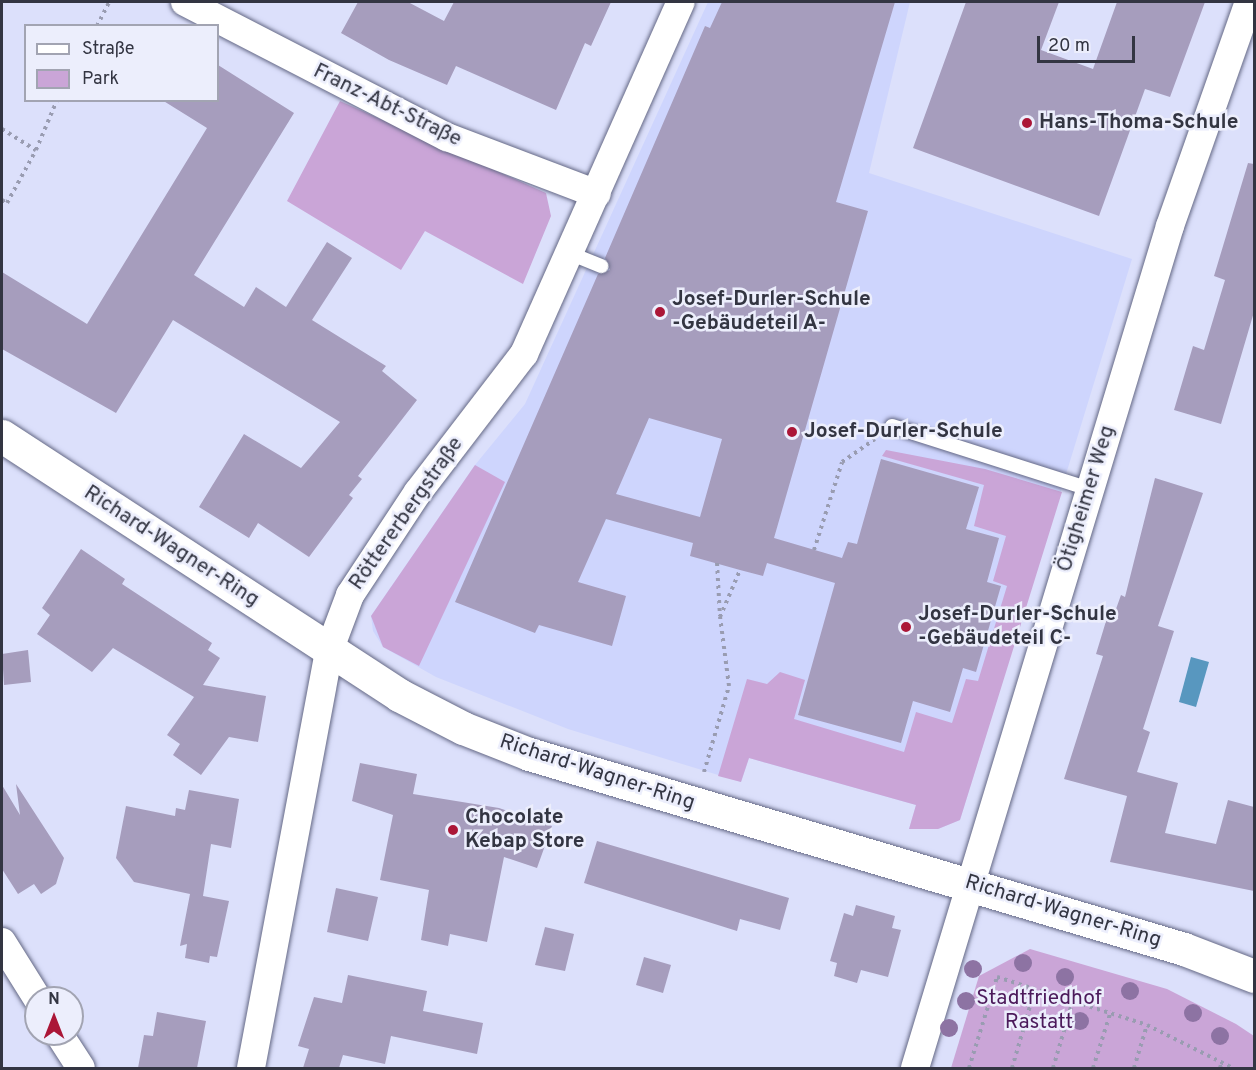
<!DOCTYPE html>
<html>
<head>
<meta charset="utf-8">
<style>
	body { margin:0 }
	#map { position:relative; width:1256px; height:1070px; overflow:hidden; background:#dce0fb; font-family:Overpass,sans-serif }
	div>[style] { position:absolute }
	.built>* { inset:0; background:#ced5fd }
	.green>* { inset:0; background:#caa5d7 }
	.water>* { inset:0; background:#5897bf }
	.building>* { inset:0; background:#a69dbd }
	.path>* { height:4px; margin-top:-2px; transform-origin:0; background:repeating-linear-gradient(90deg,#999cb1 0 3px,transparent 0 7.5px) }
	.roads { filter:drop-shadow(0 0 2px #646885) drop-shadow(0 0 2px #646885) }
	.lane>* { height:14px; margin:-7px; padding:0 7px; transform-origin:7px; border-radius:7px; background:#fff }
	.street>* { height:28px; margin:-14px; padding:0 14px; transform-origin:14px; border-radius:14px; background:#fff }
	.secondary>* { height:33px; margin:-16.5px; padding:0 16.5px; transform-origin:16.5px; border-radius:16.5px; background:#fff }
	.trees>* { width:18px; height:18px; margin:-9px; border-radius:50%; background:#8d73a3 }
	.dots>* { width:16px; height:16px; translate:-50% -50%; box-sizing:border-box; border:3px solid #eceefc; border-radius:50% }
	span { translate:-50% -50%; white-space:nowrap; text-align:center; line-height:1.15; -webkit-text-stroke:5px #eceefc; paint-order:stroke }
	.street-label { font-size:21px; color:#333542 }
	.poi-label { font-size:21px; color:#333542; font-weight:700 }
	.left { translate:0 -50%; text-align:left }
	.park-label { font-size:21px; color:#4c1a5b }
	.frame { position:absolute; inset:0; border:3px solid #333542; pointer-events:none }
	.legend { position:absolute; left:24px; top:24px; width:195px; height:78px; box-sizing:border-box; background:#eceefc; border:2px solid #a2a4b2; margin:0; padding:8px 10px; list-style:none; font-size:18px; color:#333542 }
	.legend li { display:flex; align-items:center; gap:12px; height:30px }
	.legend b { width:30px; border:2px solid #a2a4b2 }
	.north { position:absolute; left:24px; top:986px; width:60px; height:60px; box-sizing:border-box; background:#eceefc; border:2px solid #a2a4b2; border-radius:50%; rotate:0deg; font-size:16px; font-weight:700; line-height:24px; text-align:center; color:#333542 }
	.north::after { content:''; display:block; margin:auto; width:21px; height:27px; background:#ab1637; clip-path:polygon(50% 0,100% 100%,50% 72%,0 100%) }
	.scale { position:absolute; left:1037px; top:36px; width:98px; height:27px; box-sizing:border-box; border:3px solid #333542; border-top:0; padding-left:8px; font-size:18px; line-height:21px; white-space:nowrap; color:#333542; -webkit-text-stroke:4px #eceefc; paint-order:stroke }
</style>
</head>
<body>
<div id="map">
	<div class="built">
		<i style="clip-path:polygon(708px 2px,910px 2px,869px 173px,1132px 259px,960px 820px,938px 829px,909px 829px,916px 805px,749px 758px,741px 782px,568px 729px,436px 677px,383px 647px,373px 631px,371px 616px,475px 465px,525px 404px)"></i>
	</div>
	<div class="green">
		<i style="clip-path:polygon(340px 101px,546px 193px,551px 216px,523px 284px,425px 231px,401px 270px,287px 201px)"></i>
		<i style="clip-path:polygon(886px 450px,985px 469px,1062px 492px,960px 820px,938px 829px,909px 829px,916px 805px,749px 758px,741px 782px,718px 776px,747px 679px,767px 684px,780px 672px,805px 680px,794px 719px,904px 752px,916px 712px,952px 723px,966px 679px,978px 681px,1007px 586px,993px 581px,1006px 536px,974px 526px,984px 485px,882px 456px)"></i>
		<i style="clip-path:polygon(475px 465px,505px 482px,419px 666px,383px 647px,371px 616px)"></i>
		<i style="clip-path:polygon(1030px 949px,1167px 989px,1236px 1024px,1254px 1036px,1254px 1068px,951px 1068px,979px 976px)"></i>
	</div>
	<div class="water">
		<i style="clip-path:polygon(1191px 657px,1209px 662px,1196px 707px,1179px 702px)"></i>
	</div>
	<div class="building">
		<i style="clip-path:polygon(358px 2px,408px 2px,444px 21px,454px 2px,611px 2px,591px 46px,585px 43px,556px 110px,456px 66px,447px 85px,389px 60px,341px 33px)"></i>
		<i style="clip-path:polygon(evenodd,722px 2px,895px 2px,836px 202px,868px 211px,774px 538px,842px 558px,848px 542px,857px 544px,881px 459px,979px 487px,966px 529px,999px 538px,987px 582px,1001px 586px,976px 672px,963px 668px,950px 712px,913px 701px,901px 743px,798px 715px,835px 583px,767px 563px,763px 576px,740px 570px,690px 556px,693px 543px,606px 519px,578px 582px,626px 596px,612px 646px,539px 625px,535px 633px,455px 602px,598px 274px,610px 270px,605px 258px,705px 26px,710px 28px,722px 2px,649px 418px,722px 439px,700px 517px,616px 494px,649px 418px)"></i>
		<i style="clip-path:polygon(966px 2px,1059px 2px,1041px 50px,1093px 69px,1117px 2px,1205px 2px,1170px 97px,1145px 89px,1099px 216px,913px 148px)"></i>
		<i style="clip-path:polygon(218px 65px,294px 113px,194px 275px,244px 307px,256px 287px,286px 307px,327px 242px,352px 258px,312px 320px,386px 366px,382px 371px,417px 400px,358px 476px,362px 479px,349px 495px,353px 498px,309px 557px,258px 523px,249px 538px,199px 507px,244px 434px,301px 468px,340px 422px,173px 320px,116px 413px,2px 349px,2px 272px,87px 324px,207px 128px,162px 100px,218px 100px)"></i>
		<i style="clip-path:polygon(1248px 163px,1254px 164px,1254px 312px,1221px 424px,1174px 410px,1193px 346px,1204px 350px,1225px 280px,1214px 276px)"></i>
		<i style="clip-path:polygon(1155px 478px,1203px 493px,1158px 626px,1174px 631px,1143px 729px,1150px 732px,1137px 772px,1178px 783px,1165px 833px,1216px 844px,1228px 800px,1254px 807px,1254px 891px,1110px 862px,1127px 796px,1064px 779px,1103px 656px,1096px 654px,1110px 608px,1116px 609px,1121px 595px,1125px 597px)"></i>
		<i style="clip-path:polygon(81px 549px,125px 579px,122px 584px,212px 643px,208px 650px,220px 658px,203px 685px,266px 696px,258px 742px,229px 737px,201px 775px,173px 755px,180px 744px,167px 735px,194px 697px,113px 648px,92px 672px,37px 634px,50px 615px,42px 608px)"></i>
		<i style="clip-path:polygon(28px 650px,31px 682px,4px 685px,2px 654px)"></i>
		<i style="clip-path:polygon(360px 763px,417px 774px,413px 794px,499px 808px,552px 826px,537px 868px,504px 857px,487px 942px,450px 934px,448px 946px,421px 940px,429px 890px,380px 880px,393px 815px,352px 801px)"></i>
		<i style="clip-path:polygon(16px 784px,64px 858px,56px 884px,41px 894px,34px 884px,18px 894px,2px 869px,2px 785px,20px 815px)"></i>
		<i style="clip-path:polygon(189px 790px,239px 799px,231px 848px,211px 844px,203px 896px,229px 901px,217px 957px,210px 956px,209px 963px,185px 958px,187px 944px,180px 946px,190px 894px,134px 882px,116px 858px,126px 806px,175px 816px,176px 808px,185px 810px)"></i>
		<i style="clip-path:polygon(597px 841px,789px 898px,780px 930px,740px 919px,737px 931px,584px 883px)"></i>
		<i style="clip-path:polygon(336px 888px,378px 897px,368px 941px,327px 932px)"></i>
		<i style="clip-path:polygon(856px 905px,895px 916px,892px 928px,901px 930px,888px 977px,861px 970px,857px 983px,834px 976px,837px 963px,830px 961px,844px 913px,853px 916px)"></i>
		<i style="clip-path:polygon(545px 927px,574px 934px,565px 971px,535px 965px)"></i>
		<i style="clip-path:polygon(644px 957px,671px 965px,663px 993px,636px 985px)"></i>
		<i style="clip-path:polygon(348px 975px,427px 991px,423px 1011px,483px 1023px,477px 1054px,391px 1036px,385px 1064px,343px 1055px,339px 1068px,303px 1068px,309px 1049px,298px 1046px,314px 997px,342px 1003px)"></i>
		<i style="clip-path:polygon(157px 1012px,206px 1021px,197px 1068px,138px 1068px,144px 1035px,153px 1036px)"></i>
	</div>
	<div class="path">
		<i style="left:97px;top:26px;width:27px;rotate:-63deg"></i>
		<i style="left:2px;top:129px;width:40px;rotate:32deg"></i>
		<i style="left:36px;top:150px;width:54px;rotate:-67.2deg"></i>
		<i style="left:2px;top:200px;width:6px;rotate:31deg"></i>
		<i style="left:7px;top:203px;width:60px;rotate:-61.3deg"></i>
		<i style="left:814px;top:550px;width:92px;rotate:-72.3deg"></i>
		<i style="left:842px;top:462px;width:40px;rotate:-34.9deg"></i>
		<i style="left:717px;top:563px;width:53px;rotate:86.8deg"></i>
		<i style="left:704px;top:772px;width:90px;rotate:-73.8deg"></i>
		<i style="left:729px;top:686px;width:70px;rotate:-97.4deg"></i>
		<i style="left:720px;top:617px;width:51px;rotate:-66.9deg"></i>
		<i style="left:969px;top:1068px;width:95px;rotate:-72.9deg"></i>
		<i style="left:997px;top:977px;width:157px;rotate:17.7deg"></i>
		<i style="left:1147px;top:1025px;width:96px;rotate:26.6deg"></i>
		<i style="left:1012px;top:1068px;width:82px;rotate:-73.8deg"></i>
		<i style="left:1053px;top:1068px;width:71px;rotate:-73.6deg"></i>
		<i style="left:1093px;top:1068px;width:60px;rotate:-72.5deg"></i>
		<i style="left:1134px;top:1068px;width:45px;rotate:-73.2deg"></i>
		<i style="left:1220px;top:1068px;width:7px;rotate:-74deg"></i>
	</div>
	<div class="roads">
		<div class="lane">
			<i style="left:569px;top:253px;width:35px;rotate:22deg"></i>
			<i style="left:892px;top:426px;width:208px;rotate:17.7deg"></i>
		</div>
		<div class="street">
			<i style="left:185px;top:2px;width:295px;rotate:27.3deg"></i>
			<i style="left:447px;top:137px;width:160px;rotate:20.8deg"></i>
			<i style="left:2px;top:942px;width:66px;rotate:58deg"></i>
			<i style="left:59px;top:1034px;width:40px;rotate:57.1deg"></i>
			<i style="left:251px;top:1068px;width:424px;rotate:-79.4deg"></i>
			<i style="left:329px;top:651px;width:60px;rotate:-69.4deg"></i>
			<i style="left:350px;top:595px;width:123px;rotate:-56.6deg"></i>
			<i style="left:418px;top:492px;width:174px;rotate:-52.5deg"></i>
			<i style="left:524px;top:354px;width:385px;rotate:-66deg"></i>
			<i style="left:915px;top:1068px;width:880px;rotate:-73.15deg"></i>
			<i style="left:1170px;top:226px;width:238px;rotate:-70.6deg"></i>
		</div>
		<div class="secondary">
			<i style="left:2px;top:436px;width:474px;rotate:33.1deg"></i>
			<i style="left:399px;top:695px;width:72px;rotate:27.3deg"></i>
			<i style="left:463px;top:728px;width:71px;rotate:21.5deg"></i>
			<i style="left:529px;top:754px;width:683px;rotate:16.58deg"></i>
			<i style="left:1184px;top:949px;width:75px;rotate:21.1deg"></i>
		</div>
	</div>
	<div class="trees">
		<i style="left:1023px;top:963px"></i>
		<i style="left:973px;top:969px"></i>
		<i style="left:1065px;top:977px"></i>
		<i style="left:1130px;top:991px"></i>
		<i style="left:966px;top:1001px"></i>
		<i style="left:1193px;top:1013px"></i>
		<i style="left:1080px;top:1021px"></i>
		<i style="left:949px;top:1028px"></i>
		<i style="left:1220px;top:1036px"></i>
	</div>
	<div class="dots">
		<i style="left:1027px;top:123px;background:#ab1637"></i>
		<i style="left:660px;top:312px;background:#ab1637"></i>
		<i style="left:792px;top:432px;background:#ab1637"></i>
		<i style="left:906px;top:627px;background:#ab1637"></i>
		<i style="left:453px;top:830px;background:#ab1637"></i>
	</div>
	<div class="street-label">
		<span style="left:387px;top:106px;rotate:26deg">Franz-Abt-Straße</span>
		<span style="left:1087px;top:499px;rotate:-73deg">Ötigheimer Weg</span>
		<span style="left:407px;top:514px;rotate:-55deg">Röttererbergstraße</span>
		<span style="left:171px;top:547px;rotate:33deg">Richard-Wagner-Ring</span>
		<span style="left:597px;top:773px;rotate:18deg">Richard-Wagner-Ring</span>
		<span style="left:1063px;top:912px;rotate:17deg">Richard-Wagner-Ring</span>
	</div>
	<div class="poi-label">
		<span class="left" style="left:1039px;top:123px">Hans-Thoma-Schule</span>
		<span class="left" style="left:672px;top:312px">Josef-Durler-Schule<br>-Gebäudeteil A-</span>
		<span class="left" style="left:804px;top:432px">Josef-Durler-Schule</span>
		<span class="left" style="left:918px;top:627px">Josef-Durler-Schule<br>-Gebäudeteil C-</span>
		<span class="left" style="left:465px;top:830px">Chocolate<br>Kebap Store</span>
	</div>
	<div class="park-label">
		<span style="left:1039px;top:1011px">Stadtfriedhof<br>Rastatt</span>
	</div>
	<div class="frame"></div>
	<ul class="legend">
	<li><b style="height:8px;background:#fff"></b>Straße</li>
	<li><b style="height:16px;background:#caa5d7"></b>Park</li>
	</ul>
	<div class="north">N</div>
	<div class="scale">20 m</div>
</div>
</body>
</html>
